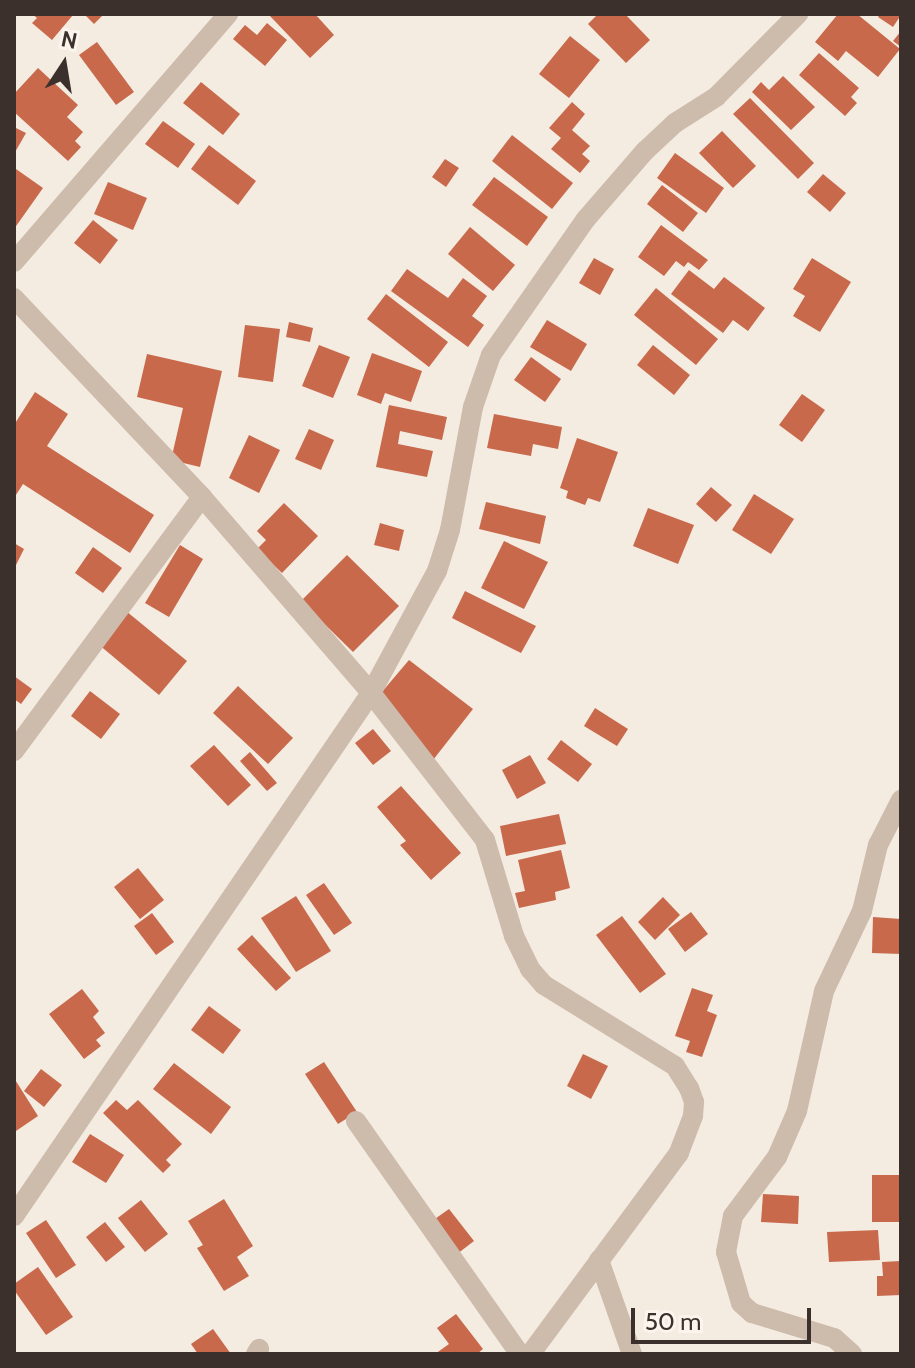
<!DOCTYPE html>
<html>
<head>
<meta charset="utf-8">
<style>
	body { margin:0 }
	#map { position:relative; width:915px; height:1368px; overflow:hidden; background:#f4ebe1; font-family:Cabin,sans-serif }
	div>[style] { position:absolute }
	.building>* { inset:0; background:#c8694b }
	.minor>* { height:20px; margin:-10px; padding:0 10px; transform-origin:10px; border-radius:10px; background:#cdbbac }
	span { translate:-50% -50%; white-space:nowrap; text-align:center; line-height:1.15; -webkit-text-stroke:6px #fbf5ee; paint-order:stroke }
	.frame { position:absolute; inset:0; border:16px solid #3b302b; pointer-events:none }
	.north { position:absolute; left:24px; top:24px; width:80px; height:80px; -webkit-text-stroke:6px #fbf5ee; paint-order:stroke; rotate:12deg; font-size:22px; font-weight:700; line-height:32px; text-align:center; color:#3b302b }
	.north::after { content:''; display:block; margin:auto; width:28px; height:36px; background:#3b302b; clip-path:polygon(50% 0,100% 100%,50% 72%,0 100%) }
	.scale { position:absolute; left:631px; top:1308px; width:180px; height:36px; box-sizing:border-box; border:4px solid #3b302b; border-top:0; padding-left:10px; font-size:24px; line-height:28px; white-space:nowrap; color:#3b302b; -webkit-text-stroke:6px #fbf5ee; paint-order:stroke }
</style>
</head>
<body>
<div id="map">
	<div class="building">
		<i style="clip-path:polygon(32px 14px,71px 14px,73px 15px,52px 40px,32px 23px,37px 18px)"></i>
		<i style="clip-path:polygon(84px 14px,104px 14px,94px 24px)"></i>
		<i style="clip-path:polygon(273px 14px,315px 14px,334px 35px,310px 58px,270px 16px)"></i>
		<i style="clip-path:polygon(598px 14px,625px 14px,650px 40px,626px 63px,588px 24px)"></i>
		<i style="clip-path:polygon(838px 14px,857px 14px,900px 49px,878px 77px,846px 51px,838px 61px,815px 42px)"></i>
		<i style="clip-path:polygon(880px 14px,901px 14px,901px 15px,893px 27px,878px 17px)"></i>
		<i style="clip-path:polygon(267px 23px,287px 40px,265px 66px,233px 39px,245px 25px,257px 35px)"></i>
		<i style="clip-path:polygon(901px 31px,901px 47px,893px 41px)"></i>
		<i style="clip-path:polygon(570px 36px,600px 60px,569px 98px,539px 74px)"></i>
		<i style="clip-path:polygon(97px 42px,134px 92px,116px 105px,79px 55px)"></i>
		<i style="clip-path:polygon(819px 53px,859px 88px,851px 97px,857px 103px,845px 116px,799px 75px)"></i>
		<i style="clip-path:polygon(38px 68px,78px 105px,67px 117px,83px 132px,75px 141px,81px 147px,68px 161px,14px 112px,14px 94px)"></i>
		<i style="clip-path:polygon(783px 76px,815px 107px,791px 130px,752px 92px,761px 82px,769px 90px)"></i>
		<i style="clip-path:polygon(201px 82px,240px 114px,223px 135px,183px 103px)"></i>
		<i style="clip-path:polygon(750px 98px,814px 163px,798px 179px,733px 114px)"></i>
		<i style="clip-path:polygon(572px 102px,585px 114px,572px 130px,590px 146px,582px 154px,590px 161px,580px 173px,551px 149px,561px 138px,549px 128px)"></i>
		<i style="clip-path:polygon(163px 121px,195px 144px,178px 168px,145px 144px)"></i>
		<i style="clip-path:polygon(14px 127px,26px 133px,14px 154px)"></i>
		<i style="clip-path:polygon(722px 131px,756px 166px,733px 188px,699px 153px)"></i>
		<i style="clip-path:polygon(512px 135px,573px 183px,552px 209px,492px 161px)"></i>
		<i style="clip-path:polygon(209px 145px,256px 181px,238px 205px,191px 169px)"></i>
		<i style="clip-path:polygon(675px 153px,724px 188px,706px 213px,657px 178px)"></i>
		<i style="clip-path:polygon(445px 159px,459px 168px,446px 187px,432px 177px)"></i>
		<i style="clip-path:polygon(16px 169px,43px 188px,14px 229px,14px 172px)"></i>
		<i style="clip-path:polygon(823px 174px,846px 193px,830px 212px,807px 192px)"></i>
		<i style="clip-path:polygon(494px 177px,548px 217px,527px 246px,472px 205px)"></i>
		<i style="clip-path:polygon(108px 182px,147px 198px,133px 230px,94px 214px)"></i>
		<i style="clip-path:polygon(662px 185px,698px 213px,683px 232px,647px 204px)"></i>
		<i style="clip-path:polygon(93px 220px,118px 240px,100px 264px,74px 243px)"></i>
		<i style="clip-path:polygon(661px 225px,708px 260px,699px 270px,688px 262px,684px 267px,676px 261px,664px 276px,638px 257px)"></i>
		<i style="clip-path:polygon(470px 227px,515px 265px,493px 291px,448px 254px)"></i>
		<i style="clip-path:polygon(594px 258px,614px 269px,600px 295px,579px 283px)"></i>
		<i style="clip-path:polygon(812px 258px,851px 282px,820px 332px,793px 316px,805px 296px,793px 289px)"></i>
		<i style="clip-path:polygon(407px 269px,448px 298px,463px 278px,487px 296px,472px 316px,484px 325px,468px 347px,391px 291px)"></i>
		<i style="clip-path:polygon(689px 270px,714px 289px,724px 277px,765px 308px,748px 331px,733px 320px,723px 333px,671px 294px)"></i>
		<i style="clip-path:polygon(656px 288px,718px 339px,696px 365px,634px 315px)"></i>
		<i style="clip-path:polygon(386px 294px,448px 342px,429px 367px,367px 319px)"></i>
		<i style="clip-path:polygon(547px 320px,587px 344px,571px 371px,530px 347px)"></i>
		<i style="clip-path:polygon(289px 322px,313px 328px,310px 342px,286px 337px)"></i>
		<i style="clip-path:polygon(245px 325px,280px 329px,273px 382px,238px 377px)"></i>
		<i style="clip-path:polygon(319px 345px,350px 357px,333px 398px,302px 386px)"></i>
		<i style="clip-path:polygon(653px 345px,690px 375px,674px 395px,637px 365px)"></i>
		<i style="clip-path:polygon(372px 353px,422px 371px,411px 402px,385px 393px,381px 404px,357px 395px)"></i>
		<i style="clip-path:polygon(147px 354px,222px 371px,200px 467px,171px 460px,183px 408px,137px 397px)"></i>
		<i style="clip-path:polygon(531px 357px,561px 379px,545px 402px,514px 380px)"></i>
		<i style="clip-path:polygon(35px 392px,68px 414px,47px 446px,154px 515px,130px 553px,23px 484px,14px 498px,14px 425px)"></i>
		<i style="clip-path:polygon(802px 394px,825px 410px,802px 442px,779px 425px)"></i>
		<i style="clip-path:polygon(389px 405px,447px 417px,442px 440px,400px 431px,398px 444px,433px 451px,427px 477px,376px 467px)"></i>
		<i style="clip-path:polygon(494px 414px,562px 427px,558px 449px,533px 444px,531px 456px,487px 448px)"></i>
		<i style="clip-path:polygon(309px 429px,334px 440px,321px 470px,295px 459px)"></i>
		<i style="clip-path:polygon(249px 435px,280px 450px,259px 493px,229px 478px)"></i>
		<i style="clip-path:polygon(577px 438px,618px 452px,600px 502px,588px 498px,585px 505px,566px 498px,568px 491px,560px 488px)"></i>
		<i style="clip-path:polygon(711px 487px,732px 505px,716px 522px,696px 504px)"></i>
		<i style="clip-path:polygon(754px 494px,794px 519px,771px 554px,732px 530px)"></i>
		<i style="clip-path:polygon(486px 502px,546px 516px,540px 544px,479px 529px)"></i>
		<i style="clip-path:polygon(284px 503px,318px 536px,282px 573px,257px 549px,266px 540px,257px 531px)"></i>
		<i style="clip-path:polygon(648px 508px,694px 525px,678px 564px,633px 546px)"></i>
		<i style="clip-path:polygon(380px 523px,404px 530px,399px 551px,374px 545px)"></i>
		<i style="clip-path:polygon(504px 541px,548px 562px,524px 609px,481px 588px)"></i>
		<i style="clip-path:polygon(14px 543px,24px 549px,14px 569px)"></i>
		<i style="clip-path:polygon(180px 545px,203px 559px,169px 617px,145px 603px)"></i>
		<i style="clip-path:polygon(93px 547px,122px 568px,103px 593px,75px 573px)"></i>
		<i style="clip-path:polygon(347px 555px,399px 606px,353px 652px,301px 601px)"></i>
		<i style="clip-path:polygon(465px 591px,536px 626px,521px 653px,452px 618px)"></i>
		<i style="clip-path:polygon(126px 611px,187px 661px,159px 695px,98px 644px)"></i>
		<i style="clip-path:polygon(409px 660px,473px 709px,433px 760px,381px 693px)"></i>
		<i style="clip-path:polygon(14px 676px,32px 689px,21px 704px,14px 699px)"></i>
		<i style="clip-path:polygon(238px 686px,293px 738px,268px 764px,213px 713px)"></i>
		<i style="clip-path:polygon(90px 691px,120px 714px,101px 739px,71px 716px)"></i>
		<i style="clip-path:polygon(595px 708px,628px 729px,617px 746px,584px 726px)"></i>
		<i style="clip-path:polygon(373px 729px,391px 751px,373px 765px,355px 743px)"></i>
		<i style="clip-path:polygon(561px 740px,592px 764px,578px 782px,547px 759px)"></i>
		<i style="clip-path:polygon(214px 745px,251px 785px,228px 806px,190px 766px)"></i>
		<i style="clip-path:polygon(250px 752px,277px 783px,267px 791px,240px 761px)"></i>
		<i style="clip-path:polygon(530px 755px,546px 783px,517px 799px,502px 770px)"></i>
		<i style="clip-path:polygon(401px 786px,461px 853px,431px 880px,400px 845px,406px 841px,377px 807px)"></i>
		<i style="clip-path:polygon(559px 814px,566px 844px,506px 856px,500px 826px)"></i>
		<i style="clip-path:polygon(561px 850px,570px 888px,555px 892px,556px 900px,519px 908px,515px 893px,525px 891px,518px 860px)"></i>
		<i style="clip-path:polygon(138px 868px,164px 900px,140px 919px,114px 887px)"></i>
		<i style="clip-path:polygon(324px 883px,352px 923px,334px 935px,306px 895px)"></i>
		<i style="clip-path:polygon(296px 896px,331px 951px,296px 972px,261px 918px)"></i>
		<i style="clip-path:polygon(663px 897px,680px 915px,655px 940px,638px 922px)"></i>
		<i style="clip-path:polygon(691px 912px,708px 934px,685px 952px,668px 929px)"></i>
		<i style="clip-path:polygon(152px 913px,174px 942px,156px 955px,134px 926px)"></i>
		<i style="clip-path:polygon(622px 916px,666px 974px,640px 993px,596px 935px)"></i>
		<i style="clip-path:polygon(873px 917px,901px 919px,901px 954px,872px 953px)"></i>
		<i style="clip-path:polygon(252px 935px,291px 978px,276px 991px,237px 949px)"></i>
		<i style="clip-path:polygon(692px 988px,713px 995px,707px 1011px,717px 1015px,702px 1057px,686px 1052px,690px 1041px,675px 1036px)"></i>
		<i style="clip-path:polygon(82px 989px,99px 1011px,93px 1017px,105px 1033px,96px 1040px,101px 1046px,84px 1059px,49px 1014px)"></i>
		<i style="clip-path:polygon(209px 1006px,241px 1030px,223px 1054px,191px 1030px)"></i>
		<i style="clip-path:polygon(583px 1054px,608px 1066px,591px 1099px,567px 1086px)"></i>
		<i style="clip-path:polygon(324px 1062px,357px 1112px,338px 1124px,305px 1074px)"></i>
		<i style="clip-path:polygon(174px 1063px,231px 1107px,211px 1134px,153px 1089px)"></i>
		<i style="clip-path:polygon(41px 1069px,62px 1085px,44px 1107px,24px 1091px)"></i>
		<i style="clip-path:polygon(14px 1078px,38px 1116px,16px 1131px,14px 1128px)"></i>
		<i style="clip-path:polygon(116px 1100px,127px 1110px,138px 1100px,182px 1144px,166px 1160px,171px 1165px,163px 1173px,103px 1113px)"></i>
		<i style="clip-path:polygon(90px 1134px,124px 1155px,106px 1183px,72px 1162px)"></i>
		<i style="clip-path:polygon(872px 1175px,901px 1175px,901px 1222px,872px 1222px)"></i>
		<i style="clip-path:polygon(763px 1194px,799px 1196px,798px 1224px,761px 1222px)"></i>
		<i style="clip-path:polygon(224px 1199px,253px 1246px,237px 1257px,249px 1276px,224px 1291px,197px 1248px,203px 1245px,188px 1221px)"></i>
		<i style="clip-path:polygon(141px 1200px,168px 1234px,145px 1252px,118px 1218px)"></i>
		<i style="clip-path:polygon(449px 1209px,474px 1241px,457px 1254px,432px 1221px)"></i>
		<i style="clip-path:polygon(46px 1220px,76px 1265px,56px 1278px,26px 1233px)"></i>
		<i style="clip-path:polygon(105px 1222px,125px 1247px,106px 1262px,86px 1237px)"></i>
		<i style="clip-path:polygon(878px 1230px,880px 1260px,829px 1262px,827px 1232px)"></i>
		<i style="clip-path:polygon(901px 1261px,901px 1295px,877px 1296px,877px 1276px,883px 1276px,882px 1262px)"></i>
		<i style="clip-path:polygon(38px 1267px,73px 1317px,46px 1335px,14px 1290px,14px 1284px)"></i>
		<i style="clip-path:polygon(456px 1314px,483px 1349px,477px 1354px,435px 1354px,449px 1344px,437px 1328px)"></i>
		<i style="clip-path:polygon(213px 1329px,231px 1354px,198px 1354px,191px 1344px)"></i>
	</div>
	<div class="minor">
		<i style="left:14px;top:262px;width:328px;rotate:-49.2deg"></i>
		<i style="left:14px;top:298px;width:274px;rotate:46.6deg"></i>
		<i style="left:202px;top:497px;width:259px;rotate:49.2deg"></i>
		<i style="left:371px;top:693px;width:186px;rotate:52.2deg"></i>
		<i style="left:485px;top:840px;width:100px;rotate:73.2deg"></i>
		<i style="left:514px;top:936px;width:37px;rotate:64deg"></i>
		<i style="left:530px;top:969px;width:21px;rotate:49deg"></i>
		<i style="left:544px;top:985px;width:154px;rotate:31.7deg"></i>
		<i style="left:675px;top:1066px;width:26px;rotate:58deg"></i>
		<i style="left:689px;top:1088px;width:15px;rotate:70deg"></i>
		<i style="left:694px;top:1102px;width:14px;rotate:94deg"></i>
		<i style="left:693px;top:1116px;width:40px;rotate:111deg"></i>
		<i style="left:679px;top:1153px;width:250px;rotate:126.5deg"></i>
		<i style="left:14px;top:751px;width:316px;rotate:-53.5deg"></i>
		<i style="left:356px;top:1121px;width:285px;rotate:54.9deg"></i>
		<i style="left:14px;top:1216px;width:633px;rotate:-55.68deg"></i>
		<i style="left:371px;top:693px;width:139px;rotate:-61.6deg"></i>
		<i style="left:437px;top:571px;width:43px;rotate:-72.4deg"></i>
		<i style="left:450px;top:530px;width:125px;rotate:-79.4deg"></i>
		<i style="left:473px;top:407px;width:55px;rotate:-70.9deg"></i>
		<i style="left:491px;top:355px;width:166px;rotate:-55.1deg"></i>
		<i style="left:586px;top:219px;width:90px;rotate:-49.1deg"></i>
		<i style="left:645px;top:151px;width:41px;rotate:-43deg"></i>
		<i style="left:675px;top:123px;width:49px;rotate:-32.4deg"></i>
		<i style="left:716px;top:97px;width:117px;rotate:-45.3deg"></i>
		<i style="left:599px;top:1260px;width:100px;rotate:70.7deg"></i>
		<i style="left:256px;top:1354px;width:6px;rotate:-59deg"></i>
		<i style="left:852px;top:1354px;width:24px;rotate:-138deg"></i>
		<i style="left:834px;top:1338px;width:86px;rotate:-163deg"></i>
		<i style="left:752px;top:1313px;width:15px;rotate:-138deg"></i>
		<i style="left:741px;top:1303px;width:53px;rotate:-106.4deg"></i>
		<i style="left:726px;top:1252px;width:37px;rotate:-79deg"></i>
		<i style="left:733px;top:1216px;width:74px;rotate:-53.3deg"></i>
		<i style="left:777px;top:1157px;width:50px;rotate:-66.5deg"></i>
		<i style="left:797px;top:1111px;width:123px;rotate:-77.3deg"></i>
		<i style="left:824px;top:991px;width:89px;rotate:-64.6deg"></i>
		<i style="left:862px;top:911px;width:68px;rotate:-76.4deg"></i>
		<i style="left:878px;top:845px;width:51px;rotate:-62.9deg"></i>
	</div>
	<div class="frame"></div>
	<div class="north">N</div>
	<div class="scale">50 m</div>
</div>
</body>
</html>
